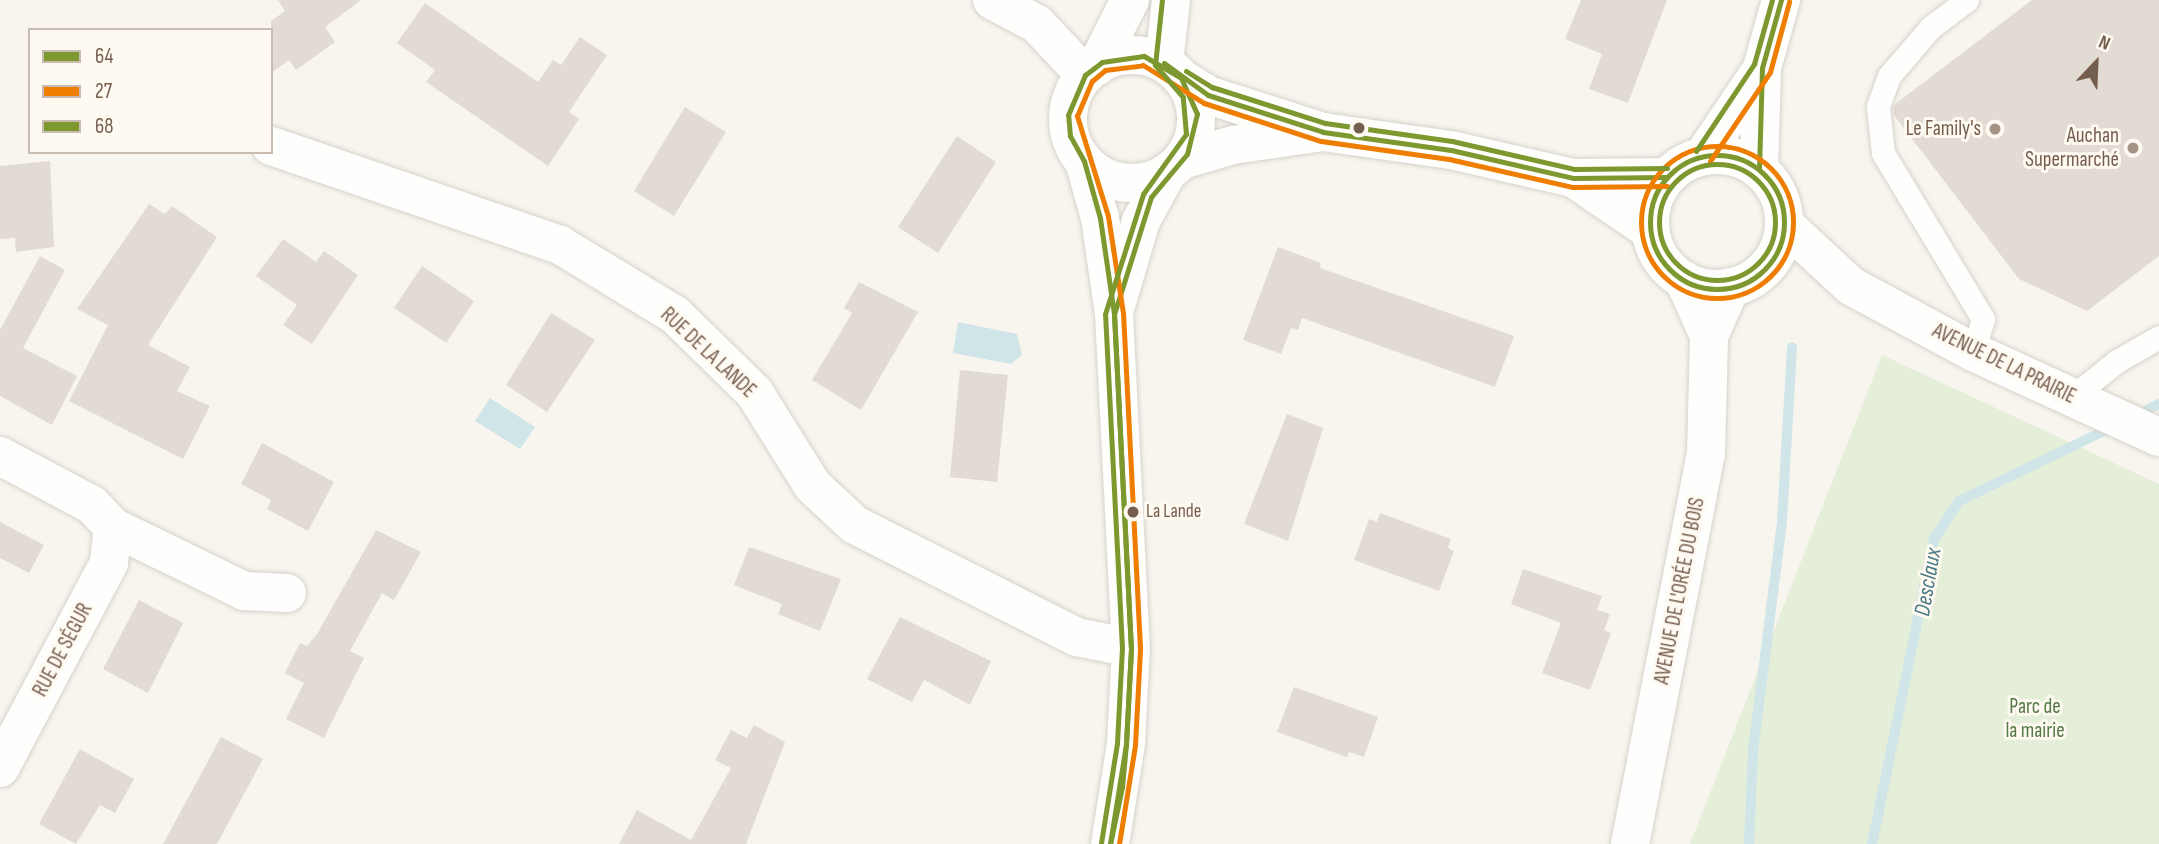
<!DOCTYPE html>
<html>
<head>
<meta charset="utf-8">
<style>
	body { margin:0 }
	#map { position:relative; width:2159px; height:844px; overflow:hidden; background:#f8f5ee; font-family:"Sofia Sans Condensed",sans-serif }
	div>[style] { position:absolute }
	.green>* { inset:0; background:#e4eed9 }
	.water>* { inset:0; background:#d0e5e8 }
	.stream>* { height:10px; margin:-5px; padding:0 5px; transform-origin:5px; border-radius:5px; background:#d0e5e8 }
	.building>* { inset:0; background:#e2dbd3 }
	.roads { filter:drop-shadow(0 0 2px #d7d2cc) drop-shadow(0 0 2px #d7d2cc) }
	.service>* { height:23px; margin:-11.5px; padding:0 11.5px; transform-origin:11.5px; border-radius:11.5px; background:#fefefc }
	.minor>* { height:38px; margin:-19px; padding:0 19px; transform-origin:19px; border-radius:19px; background:#fefefc }
	.tertiary>* { height:38px; margin:-19px; padding:0 19px; transform-origin:19px; border-radius:19px; background:#fefefc }
	.tertiary>.ring { margin:-19px; padding:0; box-sizing:content-box; background:none; border:38px solid #fefefc; border-radius:50% }
	.bus-1>* { height:5px; margin:-2.5px; padding:0 2.5px; transform-origin:2.5px; border-radius:2.5px; background:#7c982e }
	.bus-1>.ring { margin:-2.5px; padding:0; box-sizing:content-box; background:none; border:5px solid #7c982e; border-radius:50% }
	.bus-2>* { height:5px; margin:-2.5px; padding:0 2.5px; transform-origin:2.5px; border-radius:2.5px; background:#ee7d00 }
	.bus-2>.ring { margin:-2.5px; padding:0; box-sizing:content-box; background:none; border:5px solid #ee7d00; border-radius:50% }
	.bus-3>* { height:5px; margin:-2.5px; padding:0 2.5px; transform-origin:2.5px; border-radius:2.5px; background:#7c982e }
	.bus-3>.ring { margin:-2.5px; padding:0; box-sizing:content-box; background:none; border:5px solid #7c982e; border-radius:50% }
	.dots>* { width:19px; height:19px; translate:-50% -50%; box-sizing:border-box; border:4px solid #fef9f1; border-radius:50% }
	span { translate:-50% -50%; white-space:nowrap; text-align:center; line-height:1.15; -webkit-text-stroke:6px #fef9f1; paint-order:stroke }
	.bus-label { font-size:19px; color:#765e4e }
	.left { translate:0 -50%; text-align:left }
	.poi-label { font-size:21px; color:#765e4e }
	.right { translate:-100% -50%; text-align:right }
	.street-label { font-size:21px; color:#765e4e }
	.park-label { font-size:21px; color:#547a46 }
	.water-label { font-size:23px; color:#487a87; font-style:italic }
	.legend { position:absolute; left:28px; top:28px; width:245px; height:126px; box-sizing:border-box; background:#fef9f1; border:2px solid #c8bbb0; margin:0; padding:9px 12px; list-style:none; font-size:21px; color:#765e4e }
	.legend li { display:flex; align-items:center; gap:14px; height:35px }
	.legend b { width:35px; border:2px solid #c8bbb0 }
	.north { position:absolute; left:2061px; top:28px; width:70px; height:70px; -webkit-text-stroke:5px #fef9f1; paint-order:stroke; rotate:23deg; font-size:19px; font-weight:700; line-height:28px; text-align:center; color:#765e4e }
	.north::after { content:''; display:block; margin:auto; width:24px; height:32px; background:#765e4e; clip-path:polygon(50% 0,100% 100%,50% 72%,0 100%) }
</style>
</head>
<body>
<div id="map">
	<div class="green">
		<i style="clip-path:polygon(1882px 355px,2159px 484px,2159px 844px,1690px 844px)"></i>
	</div>
	<div class="water">
		<i style="clip-path:polygon(958px 322px,1017px 334px,1022px 355px,1011px 364px,953px 353px)"></i>
		<i style="clip-path:polygon(490px 398px,535px 427px,520px 449px,475px 421px)"></i>
	</div>
	<div class="stream">
		<i style="left:2135px;top:416px;width:27px;rotate:-27deg"></i>
		<i style="left:1749px;top:844px;width:93px;rotate:-87.5deg"></i>
		<i style="left:1753px;top:751px;width:232px;rotate:-82.8deg"></i>
		<i style="left:1782px;top:521px;width:174px;rotate:-86.7deg"></i>
		<i style="left:1872px;top:844px;width:311px;rotate:-78.5deg"></i>
		<i style="left:1934px;top:539px;width:45px;rotate:-56.7deg"></i>
		<i style="left:1959px;top:501px;width:172px;rotate:-25.8deg"></i>
	</div>
	<div class="building">
		<i style="clip-path:polygon(278px 0,361px 0,325px 27px,335px 42px,296px 70px,289px 60px,271px 73px,271px 21px,285px 11px)"></i>
		<i style="clip-path:polygon(1581px 0,1667px 0,1628px 103px,1589px 89px,1602px 54px,1565px 39px)"></i>
		<i style="clip-path:polygon(2032px 0,2159px 0,2159px 256px,2087px 311px,2019px 279px,1893px 114px,1894px 105px)"></i>
		<i style="clip-path:polygon(425px 3px,538px 82px,553px 60px,561px 65px,580px 37px,607px 55px,569px 112px,579px 119px,548px 166px,426px 82px,435px 70px,397px 43px)"></i>
		<i style="clip-path:polygon(685px 107px,726px 132px,674px 216px,634px 191px)"></i>
		<i style="clip-path:polygon(957px 136px,996px 162px,938px 253px,898px 227px)"></i>
		<i style="clip-path:polygon(50px 161px,54px 247px,16px 252px,15px 238px,0 239px,0 166px)"></i>
		<i style="clip-path:polygon(149px 204px,165px 214px,172px 206px,217px 237px,148px 345px,190px 367px,177px 391px,210px 406px,183px 459px,69px 401px,108px 325px,77px 309px)"></i>
		<i style="clip-path:polygon(283px 239px,316px 262px,324px 251px,358px 275px,312px 344px,283px 325px,297px 305px,256px 276px)"></i>
		<i style="clip-path:polygon(1278px 247px,1321px 263px,1320px 268px,1514px 336px,1495px 387px,1302px 318px,1298px 330px,1291px 328px,1281px 354px,1243px 340px)"></i>
		<i style="clip-path:polygon(40px 256px,65px 270px,23px 348px,77px 376px,52px 425px,0 396px,0 330px)"></i>
		<i style="clip-path:polygon(422px 266px,474px 301px,446px 343px,394px 308px)"></i>
		<i style="clip-path:polygon(859px 282px,918px 312px,861px 410px,812px 380px,852px 313px,844px 308px)"></i>
		<i style="clip-path:polygon(551px 313px,595px 340px,547px 412px,506px 385px)"></i>
		<i style="clip-path:polygon(960px 370px,1008px 375px,997px 482px,950px 477px)"></i>
		<i style="clip-path:polygon(1287px 414px,1323px 428px,1288px 541px,1244px 524px)"></i>
		<i style="clip-path:polygon(262px 443px,334px 482px,308px 531px,267px 509px,271px 500px,241px 484px)"></i>
		<i style="clip-path:polygon(1380px 513px,1451px 539px,1448px 548px,1454px 551px,1439px 591px,1354px 560px,1369px 519px,1377px 522px)"></i>
		<i style="clip-path:polygon(0 522px,44px 545px,29px 573px,0 558px)"></i>
		<i style="clip-path:polygon(376px 530px,421px 552px,394px 600px,382px 593px,350px 651px,364px 658px,324px 738px,286px 719px,304px 683px,285px 673px,300px 643px,307px 646px,317px 634px)"></i>
		<i style="clip-path:polygon(749px 547px,841px 579px,820px 631px,778px 614px,782px 604px,734px 585px)"></i>
		<i style="clip-path:polygon(1523px 569px,1602px 596px,1597px 610px,1610px 614px,1604px 630px,1611px 633px,1590px 690px,1542px 673px,1561px 623px,1511px 604px)"></i>
		<i style="clip-path:polygon(139px 600px,183px 623px,148px 693px,103px 669px)"></i>
		<i style="clip-path:polygon(900px 617px,991px 661px,970px 705px,924px 680px,912px 702px,867px 679px)"></i>
		<i style="clip-path:polygon(1294px 687px,1378px 717px,1364px 757px,1349px 752px,1347px 757px,1277px 732px)"></i>
		<i style="clip-path:polygon(754px 725px,785px 742px,746px 844px,619px 844px,637px 810px,691px 840px,731px 768px,715px 760px,731px 730px,747px 738px)"></i>
		<i style="clip-path:polygon(221px 737px,263px 759px,237px 807px,217px 844px,163px 844px)"></i>
		<i style="clip-path:polygon(80px 749px,134px 779px,115px 813px,100px 805px,76px 844px,39px 824px)"></i>
	</div>
	<div class="roads">
		<div class="service">
			<i style="left:1967px;top:0;width:45px;rotate:143.1deg"></i>
			<i style="left:1931px;top:27px;width:65px;rotate:130.6deg"></i>
			<i style="left:1889px;top:76px;width:33px;rotate:110deg"></i>
			<i style="left:1878px;top:107px;width:46px;rotate:83.8deg"></i>
			<i style="left:1883px;top:153px;width:194px;rotate:58.9deg"></i>
			<i style="left:1983px;top:319px;width:34px;rotate:107deg"></i>
			<i style="left:2071px;top:398px;width:59px;rotate:-38.8deg"></i>
			<i style="left:2117px;top:361px;width:48px;rotate:-29.7deg"></i>
		</div>
		<div class="minor">
			<i style="left:992px;top:0;width:51px;rotate:28.1deg"></i>
			<i style="left:1037px;top:24px;width:70px;rotate:46.7deg"></i>
			<i style="left:271px;top:146px;width:305px;rotate:18.9deg"></i>
			<i style="left:560px;top:245px;width:135px;rotate:31.3deg"></i>
			<i style="left:675px;top:315px;width:110px;rotate:44.3deg"></i>
			<i style="left:754px;top:392px;width:111px;rotate:57.9deg"></i>
			<i style="left:813px;top:486px;width:57px;rotate:42.9deg"></i>
			<i style="left:855px;top:525px;width:249px;rotate:26.8deg"></i>
			<i style="left:1077px;top:637px;width:55px;rotate:11.5deg"></i>
			<i style="left:1684px;top:280px;width:61px;rotate:65.9deg"></i>
			<i style="left:0;top:456px;width:104px;rotate:28deg"></i>
			<i style="left:92px;top:505px;width:30px;rotate:46deg"></i>
			<i style="left:113px;top:527px;width:146px;rotate:26deg"></i>
			<i style="left:244px;top:591px;width:43px;rotate:2.7deg"></i>
			<i style="left:0;top:768px;width:232px;rotate:-62deg"></i>
			<i style="left:109px;top:563px;width:36px;rotate:-84deg"></i>
			<i style="left:1630px;top:844px;width:397px;rotate:-79deg"></i>
			<i style="left:1706px;top:454px;width:118px;rotate:-88.5deg"></i>
			<i style="left:1709px;top:336px;width:54px;rotate:-65.8deg"></i>
		</div>
		<div class="tertiary">
			<i class="ring" style="left:1068px;top:55px;width:90px;height:90px"></i>
			<i style="left:1164px;top:63px;width:63px;rotate:-83.7deg"></i>
			<i style="left:1096px;top:67px;width:75px;rotate:-63.1deg"></i>
			<i style="left:1181px;top:78px;width:32px;rotate:32deg"></i>
			<i style="left:1208px;top:95px;width:121px;rotate:17.8deg"></i>
			<i style="left:1323px;top:132px;width:129px;rotate:8deg"></i>
			<i style="left:1451px;top:150px;width:125px;rotate:12.9deg"></i>
			<i style="left:1573px;top:178px;width:94px;rotate:-0.6deg"></i>
			<i class="ring" style="left:1650px;top:155px;width:96px;height:96px"></i>
			<i style="left:1703px;top:156px;width:104px;rotate:-56deg"></i>
			<i style="left:1182px;top:160px;width:53px;rotate:-16.4deg"></i>
			<i style="left:1233px;top:145px;width:91px;rotate:-8.2deg"></i>
			<i style="left:1084px;top:161px;width:59px;rotate:74.3deg"></i>
			<i style="left:1100px;top:218px;width:97px;rotate:81.7deg"></i>
			<i style="left:1114px;top:314px;width:334px;rotate:87.1deg"></i>
			<i style="left:1131px;top:648px;width:96px;rotate:93deg"></i>
			<i style="left:1126px;top:744px;width:101px;rotate:99.1deg"></i>
			<i style="left:1759px;top:169px;width:101px;rotate:-88.3deg"></i>
			<i style="left:1762px;top:68px;width:71px;rotate:-74.4deg"></i>
			<i style="left:1573px;top:178px;width:94px;rotate:34.2deg"></i>
			<i style="left:1784px;top:224px;width:91px;rotate:42.8deg"></i>
			<i style="left:1851px;top:286px;width:139px;rotate:28.4deg"></i>
			<i style="left:1973px;top:352px;width:205px;rotate:24.6deg"></i>
			<i style="left:1114px;top:312px;width:95px;rotate:-73.5deg"></i>
			<i style="left:1141px;top:221px;width:55px;rotate:-61.6deg"></i>
		</div>
	</div>
	<div class="bus-1">
		<i style="left:1144px;top:56px;width:43px;rotate:30.7deg"></i>
		<i style="left:1181px;top:78px;width:39px;rotate:66deg"></i>
		<i style="left:1197px;top:114px;width:41px;rotate:104deg"></i>
		<i style="left:1187px;top:154px;width:56px;rotate:129.9deg"></i>
		<i style="left:1151px;top:197px;width:123px;rotate:107.5deg"></i>
		<i style="left:1114px;top:314px;width:97px;rotate:-98.3deg"></i>
		<i style="left:1100px;top:218px;width:59px;rotate:-105.7deg"></i>
		<i style="left:1084px;top:161px;width:29px;rotate:-119deg"></i>
		<i style="left:1070px;top:136px;width:21px;rotate:-95deg"></i>
		<i style="left:1068px;top:115px;width:43px;rotate:-67deg"></i>
		<i style="left:1085px;top:75px;width:21px;rotate:-37deg"></i>
		<i style="left:1102px;top:62px;width:42px;rotate:-8.1deg"></i>
		<i style="left:1164px;top:63px;width:54px;rotate:36deg"></i>
		<i style="left:1208px;top:95px;width:121px;rotate:17.8deg"></i>
		<i style="left:1323px;top:132px;width:129px;rotate:8deg"></i>
		<i style="left:1451px;top:150px;width:125px;rotate:12.9deg"></i>
		<i style="left:1573px;top:178px;width:94px;rotate:-0.6deg"></i>
		<i class="ring" style="left:1650px;top:155px;width:129px;height:129px"></i>
		<i style="left:1759px;top:169px;width:101px;rotate:-88.3deg"></i>
		<i style="left:1762px;top:68px;width:71px;rotate:-74.4deg"></i>
		<i style="left:1114px;top:314px;width:334px;rotate:87.1deg"></i>
		<i style="left:1114px;top:314px;width:334px;rotate:87.1deg"></i>
		<i style="left:1126px;top:744px;width:43px;rotate:95.3deg"></i>
		<i style="left:1122px;top:787px;width:58px;rotate:101.9deg"></i>
		<i style="left:1110px;top:844px;width:101px;rotate:-80.9deg"></i>
		<i style="left:1126px;top:744px;width:96px;rotate:-87deg"></i>
		<i style="left:1126px;top:744px;width:96px;rotate:-87deg"></i>
	</div>
	<div class="bus-2">
		<i class="ring" style="left:1641px;top:146px;width:147px;height:147px"></i>
		<i style="left:1710px;top:161px;width:107px;rotate:-56deg"></i>
		<i style="left:1770px;top:72px;width:73px;rotate:-74.8deg"></i>
		<i style="left:1119px;top:844px;width:100px;rotate:-80.8deg"></i>
		<i style="left:1135px;top:745px;width:97px;rotate:-87deg"></i>
		<i style="left:1140px;top:648px;width:335px;rotate:-92.9deg"></i>
		<i style="left:1123px;top:313px;width:98px;rotate:-98.8deg"></i>
		<i style="left:1108px;top:216px;width:105px;rotate:-107.2deg"></i>
		<i style="left:1077px;top:116px;width:38px;rotate:-67deg"></i>
		<i style="left:1092px;top:81px;width:17px;rotate:-40deg"></i>
		<i style="left:1105px;top:70px;width:38px;rotate:-7deg"></i>
		<i style="left:1143px;top:65px;width:72px;rotate:31.9deg"></i>
		<i style="left:1204px;top:103px;width:123px;rotate:18deg"></i>
		<i style="left:1321px;top:141px;width:129px;rotate:8deg"></i>
		<i style="left:1449px;top:159px;width:126px;rotate:12.8deg"></i>
		<i style="left:1572px;top:187px;width:95px;rotate:-0.6deg"></i>
	</div>
	<div class="bus-3">
		<i style="left:1186px;top:71px;width:31px;rotate:32deg"></i>
		<i style="left:1212px;top:87px;width:119px;rotate:17.7deg"></i>
		<i style="left:1325px;top:123px;width:128px;rotate:8.1deg"></i>
		<i style="left:1452px;top:141px;width:125px;rotate:12.9deg"></i>
		<i style="left:1574px;top:169px;width:93px;rotate:-0.6deg"></i>
		<i style="left:1696px;top:151px;width:105px;rotate:-56.3deg"></i>
		<i style="left:1754px;top:64px;width:66px;rotate:-74.3deg"></i>
		<i class="ring" style="left:1659px;top:164px;width:111px;height:111px"></i>
		<i style="left:1101px;top:843px;width:101px;rotate:-80.9deg"></i>
		<i style="left:1117px;top:743px;width:95px;rotate:-87deg"></i>
		<i style="left:1122px;top:648px;width:334px;rotate:-92.9deg"></i>
		<i style="left:1105px;top:314px;width:126px;rotate:-72.4deg"></i>
		<i style="left:1143px;top:194px;width:74px;rotate:-54.4deg"></i>
		<i style="left:1186px;top:134px;width:37px;rotate:-95deg"></i>
		<i style="left:1183px;top:97px;width:43px;rotate:-131.2deg"></i>
		<i style="left:1155px;top:65px;width:65px;rotate:-83.9deg"></i>
	</div>
	<div class="dots">
		<i style="left:1359px;top:128px;background:#765e4e"></i>
		<i style="left:1995px;top:129px;background:#a49386"></i>
		<i style="left:2133px;top:148px;background:#a49386"></i>
		<i style="left:1133px;top:512px;background:#765e4e"></i>
	</div>
	<div class="bus-label">
		<span class="left" style="left:1146px;top:512px">La Lande</span>
	</div>
	<div class="poi-label">
		<span class="right" style="left:1981px;top:129px">Le Family's</span>
		<span class="right" style="left:2119px;top:148px">Auchan<br>Supermarché</span>
	</div>
	<div class="street-label">
		<span style="left:708px;top:353px;rotate:43deg">RUE DE LA LANDE</span>
		<span style="left:2004px;top:364px;rotate:26deg">AVENUE DE LA PRAIRIE</span>
		<span style="left:1680px;top:591px;rotate:-79deg">AVENUE DE L'ORÉE DU BOIS</span>
		<span style="left:63px;top:650px;rotate:-62deg">RUE DE SÉGUR</span>
	</div>
	<div class="park-label">
		<span style="left:2035px;top:719px">Parc de<br>la mairie</span>
	</div>
	<div class="water-label">
		<span style="left:1928px;top:582px;rotate:-80deg">Desclaux</span>
	</div>
	<ul class="legend">
	<li><b style="height:9px;background:#7c982e"></b>64</li>
	<li><b style="height:9px;background:#ee7d00"></b>27</li>
	<li><b style="height:9px;background:#7c982e"></b>68</li>
	</ul>
	<div class="north">N</div>
</div>
</body>
</html>
